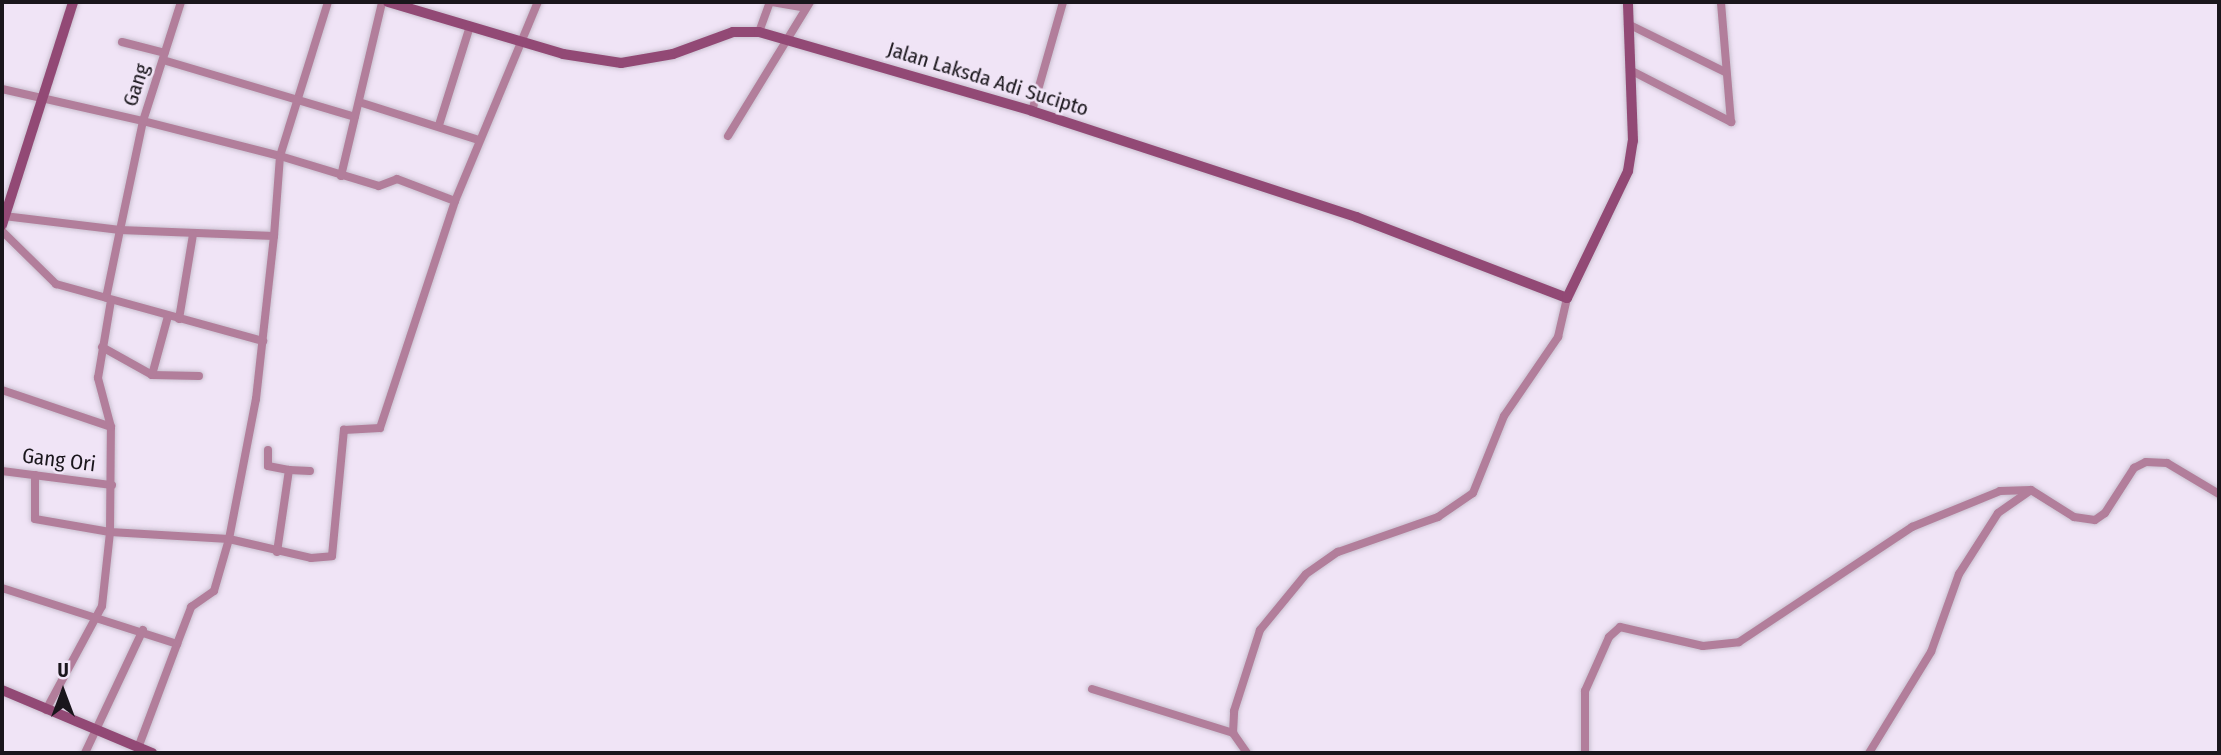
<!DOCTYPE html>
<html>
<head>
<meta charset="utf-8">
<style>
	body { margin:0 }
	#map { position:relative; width:2221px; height:755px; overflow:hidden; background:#f0e4f6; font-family:"Fira Sans Condensed",sans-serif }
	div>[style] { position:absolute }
	.roads { filter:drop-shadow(0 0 2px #c9bfcf) drop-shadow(0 0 2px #c9bfcf) }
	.street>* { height:8px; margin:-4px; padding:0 4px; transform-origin:4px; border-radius:4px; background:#b27e9b }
	.secondary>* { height:10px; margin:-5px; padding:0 5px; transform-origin:5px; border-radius:5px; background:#924975 }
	span { translate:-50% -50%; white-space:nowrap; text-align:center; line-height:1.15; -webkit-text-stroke:5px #f0e4f6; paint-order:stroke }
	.street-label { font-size:21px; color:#1a161c }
	.frame { position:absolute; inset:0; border:4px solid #1a161c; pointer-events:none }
	.north { position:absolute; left:28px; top:657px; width:70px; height:70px; -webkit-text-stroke:5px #f0e4f6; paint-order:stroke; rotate:0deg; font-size:19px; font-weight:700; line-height:28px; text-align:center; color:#1a161c }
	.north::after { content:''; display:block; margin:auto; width:24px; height:32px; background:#1a161c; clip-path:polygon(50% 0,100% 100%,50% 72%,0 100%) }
</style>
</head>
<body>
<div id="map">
	<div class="roads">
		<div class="street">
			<i style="left:328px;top:2px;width:161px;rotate:107.3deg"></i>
			<i style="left:280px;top:156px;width:141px;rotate:-165.7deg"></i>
			<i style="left:143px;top:121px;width:111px;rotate:101.9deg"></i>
			<i style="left:120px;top:230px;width:154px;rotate:2.2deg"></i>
			<i style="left:274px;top:236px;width:80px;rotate:-85.7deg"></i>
			<i style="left:280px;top:156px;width:103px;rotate:16.9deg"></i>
			<i style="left:379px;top:186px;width:19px;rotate:-21deg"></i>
			<i style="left:397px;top:179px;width:62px;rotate:20.8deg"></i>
			<i style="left:455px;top:201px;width:216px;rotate:-67.4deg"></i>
			<i style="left:772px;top:2px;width:34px;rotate:10deg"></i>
			<i style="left:1628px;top:24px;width:108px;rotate:26.3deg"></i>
			<i style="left:759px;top:32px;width:32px;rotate:-70deg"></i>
			<i style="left:122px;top:42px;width:44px;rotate:14.3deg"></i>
			<i style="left:163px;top:60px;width:200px;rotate:16.5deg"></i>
			<i style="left:1630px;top:70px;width:114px;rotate:27.2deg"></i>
			<i style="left:1731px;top:122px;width:120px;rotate:-94.8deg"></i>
			<i style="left:2px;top:89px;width:145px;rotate:12.8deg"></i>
			<i style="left:143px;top:121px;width:125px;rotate:-72.3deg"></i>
			<i style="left:359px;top:102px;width:126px;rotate:17.6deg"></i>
			<i style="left:1032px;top:111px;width:113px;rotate:-74.1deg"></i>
			<i style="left:439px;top:125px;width:104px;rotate:-72.6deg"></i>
			<i style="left:728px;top:136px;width:157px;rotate:-58.5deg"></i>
			<i style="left:341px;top:176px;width:179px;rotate:-76.7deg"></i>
			<i style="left:4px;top:216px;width:117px;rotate:6.9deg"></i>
			<i style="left:120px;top:230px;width:69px;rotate:101.6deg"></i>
			<i style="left:2px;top:231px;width:76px;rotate:44.5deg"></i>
			<i style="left:56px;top:284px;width:215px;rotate:15.4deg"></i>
			<i style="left:179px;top:319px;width:86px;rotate:-80.6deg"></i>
			<i style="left:102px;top:347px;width:57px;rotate:29.2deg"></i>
			<i style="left:152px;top:375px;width:47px;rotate:1.2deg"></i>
			<i style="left:152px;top:375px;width:61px;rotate:-74.8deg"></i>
			<i style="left:2px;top:390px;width:115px;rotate:18.7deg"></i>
			<i style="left:268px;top:450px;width:16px;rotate:90deg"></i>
			<i style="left:268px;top:466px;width:21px;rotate:11deg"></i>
			<i style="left:2px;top:471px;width:111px;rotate:7.3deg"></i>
			<i style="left:35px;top:475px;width:44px;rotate:90deg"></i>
			<i style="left:35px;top:519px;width:76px;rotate:9.8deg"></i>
			<i style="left:110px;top:532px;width:119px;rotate:3.4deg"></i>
			<i style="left:229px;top:539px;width:84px;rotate:13deg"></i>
			<i style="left:311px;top:558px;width:21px;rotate:-5deg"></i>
			<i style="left:332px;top:556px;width:127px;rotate:-84.6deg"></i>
			<i style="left:344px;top:430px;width:36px;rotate:-3deg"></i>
			<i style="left:380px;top:428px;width:239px;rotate:-71.7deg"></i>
			<i style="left:277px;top:552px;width:83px;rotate:-81.7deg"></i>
			<i style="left:289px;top:470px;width:21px;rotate:3deg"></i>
			<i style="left:2px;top:588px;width:184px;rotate:17.7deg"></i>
			<i style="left:177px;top:644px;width:40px;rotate:-69deg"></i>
			<i style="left:191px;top:607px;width:28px;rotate:-35deg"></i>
			<i style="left:214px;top:591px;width:54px;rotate:-73.9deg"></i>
			<i style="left:229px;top:539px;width:143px;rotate:-79.1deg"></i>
			<i style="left:256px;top:399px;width:164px;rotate:-83.7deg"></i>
			<i style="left:1092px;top:689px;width:148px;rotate:17.3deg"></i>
			<i style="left:46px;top:710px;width:118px;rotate:-61.7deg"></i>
			<i style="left:102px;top:606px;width:74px;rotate:-83.8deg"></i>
			<i style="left:110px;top:532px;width:105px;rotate:-89.5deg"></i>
			<i style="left:111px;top:427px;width:51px;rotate:-104.9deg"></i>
			<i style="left:98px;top:378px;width:79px;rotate:-80.5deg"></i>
			<i style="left:138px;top:748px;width:111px;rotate:-69.4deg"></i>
			<i style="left:85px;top:753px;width:136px;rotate:-64.8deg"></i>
			<i style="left:1247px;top:753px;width:24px;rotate:-125deg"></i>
			<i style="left:1233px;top:733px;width:22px;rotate:-87deg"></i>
			<i style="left:1234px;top:711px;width:85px;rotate:-72.2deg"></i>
			<i style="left:1260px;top:630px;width:72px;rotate:-50.6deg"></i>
			<i style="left:1306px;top:574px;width:39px;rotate:-35deg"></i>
			<i style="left:1338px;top:552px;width:106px;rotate:-19.3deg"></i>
			<i style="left:1438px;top:517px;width:42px;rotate:-34.4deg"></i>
			<i style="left:1473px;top:493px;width:83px;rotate:-68.1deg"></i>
			<i style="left:1504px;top:416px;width:96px;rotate:-55.6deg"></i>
			<i style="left:1558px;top:337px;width:40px;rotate:-77deg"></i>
			<i style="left:1585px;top:753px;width:62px;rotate:-90deg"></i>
			<i style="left:1585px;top:691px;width:59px;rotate:-66deg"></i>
			<i style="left:1609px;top:637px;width:15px;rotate:-42deg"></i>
			<i style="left:1620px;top:627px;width:85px;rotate:12.9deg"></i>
			<i style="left:1703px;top:646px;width:36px;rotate:-6deg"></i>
			<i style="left:1739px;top:642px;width:208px;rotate:-33.6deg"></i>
			<i style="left:1912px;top:527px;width:95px;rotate:-22.2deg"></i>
			<i style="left:2000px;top:491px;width:31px;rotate:-2deg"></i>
			<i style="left:2031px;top:490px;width:51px;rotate:32.1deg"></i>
			<i style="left:2074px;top:517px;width:21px;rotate:8deg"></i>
			<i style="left:2095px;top:520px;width:12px;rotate:-35deg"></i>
			<i style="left:2105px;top:513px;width:54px;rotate:-57.2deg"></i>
			<i style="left:2134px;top:468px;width:13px;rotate:-27deg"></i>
			<i style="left:2146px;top:462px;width:21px;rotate:3deg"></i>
			<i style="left:2167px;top:463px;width:61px;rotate:30.8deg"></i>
			<i style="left:1869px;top:753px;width:119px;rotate:-58.5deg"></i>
			<i style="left:1931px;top:652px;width:83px;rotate:-70.3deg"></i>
			<i style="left:1959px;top:574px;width:72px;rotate:-57.4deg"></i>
			<i style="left:1998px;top:513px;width:40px;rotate:-34.9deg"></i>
		</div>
		<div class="secondary">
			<i style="left:388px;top:2px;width:183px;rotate:16.5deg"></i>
			<i style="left:563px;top:54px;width:59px;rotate:8.8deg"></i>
			<i style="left:621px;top:63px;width:53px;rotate:-9.8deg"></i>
			<i style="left:673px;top:54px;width:64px;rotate:-20.1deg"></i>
			<i style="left:733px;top:32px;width:26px"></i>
			<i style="left:759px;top:32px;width:284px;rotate:16.1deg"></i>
			<i style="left:1032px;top:111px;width:341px;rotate:18.1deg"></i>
			<i style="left:1356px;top:217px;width:226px;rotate:21deg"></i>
			<i style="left:1567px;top:298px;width:141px;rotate:-64.3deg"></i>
			<i style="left:1628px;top:171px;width:30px;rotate:-81deg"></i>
			<i style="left:1633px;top:141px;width:139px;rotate:-92.1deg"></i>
			<i style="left:2px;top:225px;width:234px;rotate:-72.3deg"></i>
			<i style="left:2px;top:690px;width:163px;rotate:22.8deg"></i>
		</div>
	</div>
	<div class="street-label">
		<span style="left:988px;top:79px;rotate:17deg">Jalan Laksda Adi Sucipto</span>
		<span style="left:136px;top:85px;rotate:-72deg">Gang</span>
		<span style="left:59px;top:460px;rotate:7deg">Gang Ori</span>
	</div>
	<div class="frame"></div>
	<div class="north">U</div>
</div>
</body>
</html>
